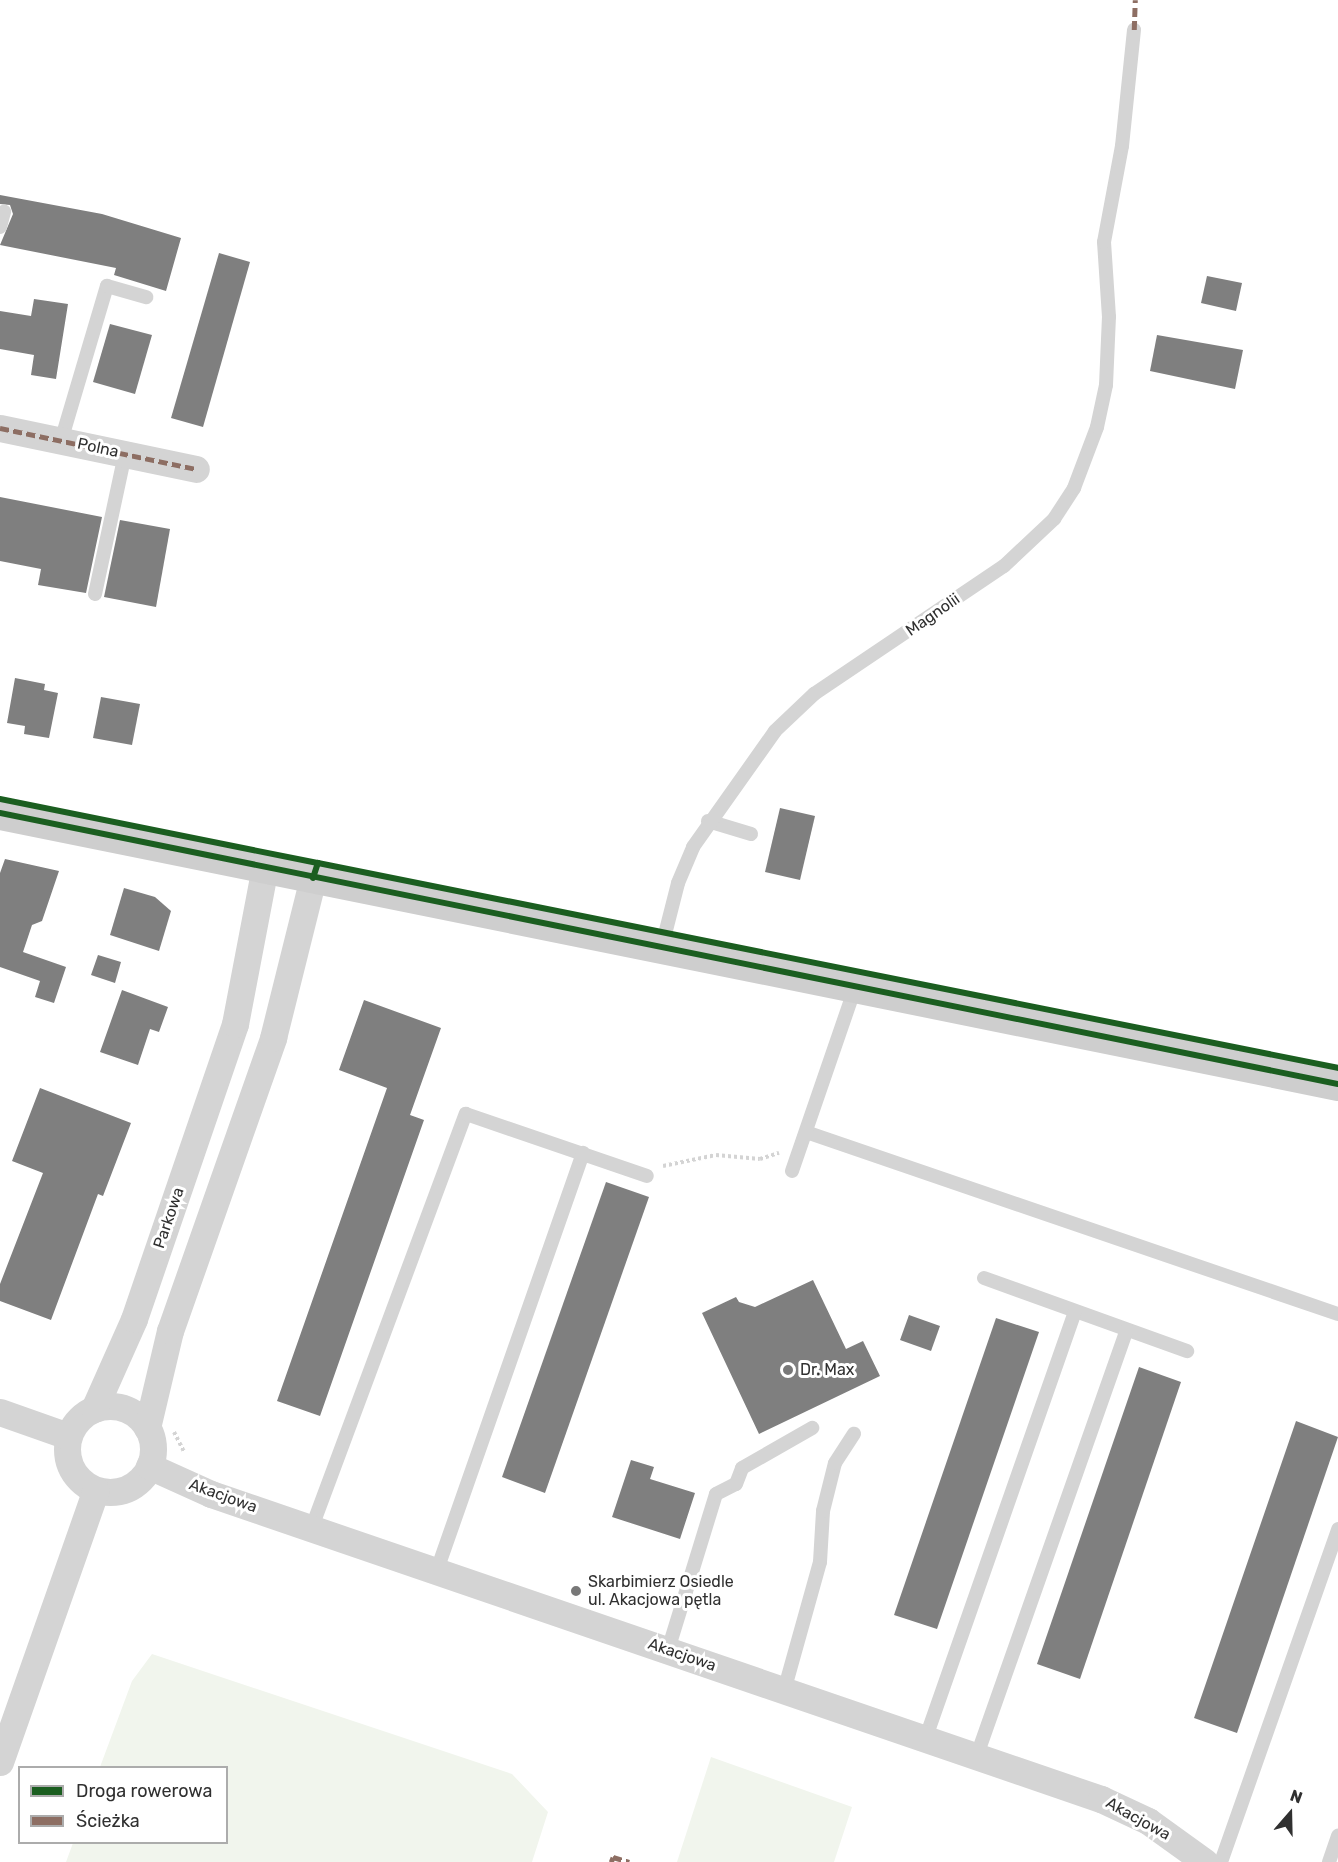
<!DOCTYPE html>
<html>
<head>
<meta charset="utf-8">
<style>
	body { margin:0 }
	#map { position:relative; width:1338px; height:1862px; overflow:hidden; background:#fff; font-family:Rubik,sans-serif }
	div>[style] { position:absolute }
	.green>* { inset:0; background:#f1f5ed }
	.building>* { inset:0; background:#7f7f7f }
	.path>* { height:4px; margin-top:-2px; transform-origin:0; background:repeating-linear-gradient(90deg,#d4d4d4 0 3px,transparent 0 6px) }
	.lane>* { height:14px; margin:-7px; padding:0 7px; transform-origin:7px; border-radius:7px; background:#d4d4d4 }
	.street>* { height:27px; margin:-13.5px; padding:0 13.5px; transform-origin:13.5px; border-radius:13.5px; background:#d4d4d4 }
	.street>.ring { margin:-13.5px; padding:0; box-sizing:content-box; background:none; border:27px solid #d4d4d4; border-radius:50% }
	.secondary>* { height:33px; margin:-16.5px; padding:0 16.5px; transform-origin:16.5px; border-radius:16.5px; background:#cecece }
	.quiet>* { height:4.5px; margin-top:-2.25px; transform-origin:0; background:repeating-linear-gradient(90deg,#8d6e63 0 9px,transparent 0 13.5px) }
	.cycleway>* { height:6px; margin:-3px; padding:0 3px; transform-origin:3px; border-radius:3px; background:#1b5e20 }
	.dots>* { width:16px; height:16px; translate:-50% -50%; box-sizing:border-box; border:3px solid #fff; border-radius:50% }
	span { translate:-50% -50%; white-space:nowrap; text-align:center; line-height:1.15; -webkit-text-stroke:6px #fff; paint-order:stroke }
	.street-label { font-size:16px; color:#303030 }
	.poi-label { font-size:16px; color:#303030 }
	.left { translate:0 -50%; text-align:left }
	.legend { position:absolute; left:18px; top:1766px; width:210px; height:78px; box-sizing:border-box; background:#fff; border:2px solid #acacac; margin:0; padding:8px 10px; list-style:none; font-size:18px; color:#303030 }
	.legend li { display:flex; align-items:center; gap:12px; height:30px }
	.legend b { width:30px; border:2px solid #acacac }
	.north { position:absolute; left:1260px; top:1784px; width:60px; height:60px; -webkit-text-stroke:4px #fff; paint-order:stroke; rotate:20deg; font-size:16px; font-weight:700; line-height:24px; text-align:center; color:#303030 }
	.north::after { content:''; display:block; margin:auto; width:21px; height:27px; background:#303030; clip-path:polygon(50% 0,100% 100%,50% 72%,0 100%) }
</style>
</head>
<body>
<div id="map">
	<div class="green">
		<i style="clip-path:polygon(152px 1654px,512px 1774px,548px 1812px,532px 1862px,66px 1862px,73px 1843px,226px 1842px,226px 1768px,100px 1767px,132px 1681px)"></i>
		<i style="clip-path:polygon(711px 1757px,852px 1807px,834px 1862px,677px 1862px)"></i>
	</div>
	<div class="building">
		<i style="clip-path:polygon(0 195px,102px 214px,181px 238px,166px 291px,114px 275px,116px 268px,0 245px,13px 214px,10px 205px,0 204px)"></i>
		<i style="clip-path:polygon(219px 253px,250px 262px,203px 427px,171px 418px)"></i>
		<i style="clip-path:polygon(1207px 276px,1242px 283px,1236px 311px,1201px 303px)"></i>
		<i style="clip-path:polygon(34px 299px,68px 304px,56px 379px,31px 375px,34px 355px,0 349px,0 311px,31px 316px)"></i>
		<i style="clip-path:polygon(110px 324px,152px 335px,135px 394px,93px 382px)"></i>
		<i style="clip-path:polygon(1157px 335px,1243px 350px,1235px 389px,1150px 371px)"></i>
		<i style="clip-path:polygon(0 497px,102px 517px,86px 593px,38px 585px,41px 569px,0 561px)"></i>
		<i style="clip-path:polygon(120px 520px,170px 529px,156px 607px,104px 597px)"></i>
		<i style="clip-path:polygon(15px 678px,45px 684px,44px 690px,58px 693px,49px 738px,24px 734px,25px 726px,7px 723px)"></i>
		<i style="clip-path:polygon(101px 697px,140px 704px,132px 745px,93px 738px)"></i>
		<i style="clip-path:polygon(780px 808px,815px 816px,800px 880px,765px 872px)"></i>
		<i style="clip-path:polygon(5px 859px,59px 871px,42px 921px,32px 925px,23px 952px,66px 967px,54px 1003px,35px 997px,40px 981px,0 967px,0 873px)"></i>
		<i style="clip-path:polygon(124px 888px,155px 897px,171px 911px,159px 951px,110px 935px)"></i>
		<i style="clip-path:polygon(98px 955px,121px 962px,115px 983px,91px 975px)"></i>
		<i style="clip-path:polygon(122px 990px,168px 1007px,159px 1032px,150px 1029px,138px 1065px,100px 1052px)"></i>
		<i style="clip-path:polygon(364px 1000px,441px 1028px,410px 1115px,424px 1120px,320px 1416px,277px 1401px,387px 1088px,339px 1070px)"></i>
		<i style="clip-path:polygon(40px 1088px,131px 1123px,103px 1196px,98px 1194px,51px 1320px,0 1301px,0 1284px,43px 1173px,12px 1161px)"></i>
		<i style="clip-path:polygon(606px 1182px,649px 1197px,545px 1493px,502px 1477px)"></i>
		<i style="clip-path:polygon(813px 1280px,846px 1349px,863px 1341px,880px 1376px,759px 1434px,702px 1313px,736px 1297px,739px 1302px,755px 1307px)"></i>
		<i style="clip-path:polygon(909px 1315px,940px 1326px,931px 1351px,900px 1340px)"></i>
		<i style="clip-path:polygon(996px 1318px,1039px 1332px,937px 1629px,894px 1615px)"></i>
		<i style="clip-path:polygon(1139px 1367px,1181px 1382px,1080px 1679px,1037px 1664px)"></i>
		<i style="clip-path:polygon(1296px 1421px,1338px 1437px,1237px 1733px,1194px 1718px)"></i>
		<i style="clip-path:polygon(631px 1460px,654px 1467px,650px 1479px,695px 1493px,680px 1539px,612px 1517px)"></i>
	</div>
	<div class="path">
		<i style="left:663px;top:1166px;width:54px;rotate:-11.7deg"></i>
		<i style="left:716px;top:1155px;width:44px;rotate:5.2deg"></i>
		<i style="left:760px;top:1159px;width:20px;rotate:-18deg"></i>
		<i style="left:174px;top:1432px;width:22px;rotate:63deg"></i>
	</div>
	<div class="lane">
		<i style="left:0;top:227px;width:16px;rotate:-75deg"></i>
		<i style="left:61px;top:441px;width:162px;rotate:-73.5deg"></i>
		<i style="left:107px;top:286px;width:41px;rotate:15.8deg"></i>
		<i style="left:95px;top:594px;width:143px;rotate:-77.9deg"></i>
		<i style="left:708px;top:821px;width:45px;rotate:16.8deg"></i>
		<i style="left:662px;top:946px;width:65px;rotate:-75.7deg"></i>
		<i style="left:678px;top:883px;width:39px;rotate:-67deg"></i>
		<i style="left:693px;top:847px;width:142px;rotate:-54.7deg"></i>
		<i style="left:775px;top:731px;width:54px;rotate:-43.5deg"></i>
		<i style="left:814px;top:694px;width:229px;rotate:-34deg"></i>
		<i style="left:1004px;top:566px;width:69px;rotate:-43.2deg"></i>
		<i style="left:1054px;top:519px;width:37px;rotate:-57deg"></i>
		<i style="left:1074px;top:488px;width:65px;rotate:-69.3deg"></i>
		<i style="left:1097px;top:427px;width:43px;rotate:-77.9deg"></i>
		<i style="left:1106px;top:385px;width:68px;rotate:-87.5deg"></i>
		<i style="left:1109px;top:317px;width:75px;rotate:-93.8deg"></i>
		<i style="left:1104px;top:242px;width:98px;rotate:-79.4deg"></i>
		<i style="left:1122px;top:146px;width:117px;rotate:-84.1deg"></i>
		<i style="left:806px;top:1132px;width:562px;rotate:18.89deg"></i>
		<i style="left:792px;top:1171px;width:194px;rotate:-71deg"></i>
		<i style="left:984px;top:1278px;width:216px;rotate:19.8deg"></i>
		<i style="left:312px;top:1527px;width:441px;rotate:-69.6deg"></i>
		<i style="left:466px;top:1114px;width:191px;rotate:18.9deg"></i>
		<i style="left:437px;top:1570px;width:442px;rotate:-70.7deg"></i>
		<i style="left:668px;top:1650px;width:163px;rotate:-72.9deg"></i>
		<i style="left:716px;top:1494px;width:22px;rotate:-27deg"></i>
		<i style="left:736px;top:1484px;width:17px;rotate:-69deg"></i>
		<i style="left:742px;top:1468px;width:81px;rotate:-29.7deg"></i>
		<i style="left:784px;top:1691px;width:134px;rotate:-74.4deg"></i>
		<i style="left:820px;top:1562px;width:51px;rotate:-86.6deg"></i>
		<i style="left:823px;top:1511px;width:49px;rotate:-76deg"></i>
		<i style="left:835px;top:1463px;width:35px;rotate:-57deg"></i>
		<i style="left:925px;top:1740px;width:454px;rotate:-70.7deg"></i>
		<i style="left:976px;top:1758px;width:454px;rotate:-70.6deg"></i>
		<i style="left:1221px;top:1862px;width:353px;rotate:-70.6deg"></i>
		<i style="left:1329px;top:1862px;width:28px;rotate:-71deg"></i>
	</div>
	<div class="street">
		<i style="left:0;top:428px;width:200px;rotate:11.8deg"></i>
		<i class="ring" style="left:67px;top:1406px;width:59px;height:59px"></i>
		<i style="left:94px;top:1409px;width:98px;rotate:-66deg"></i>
		<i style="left:134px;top:1319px;width:312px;rotate:-71.1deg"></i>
		<i style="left:235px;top:1024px;width:160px;rotate:-79.2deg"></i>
		<i style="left:0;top:1412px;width:72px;rotate:19.4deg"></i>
		<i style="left:147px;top:1428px;width:100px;rotate:-76.7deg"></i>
		<i style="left:170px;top:1331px;width:311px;rotate:-70.6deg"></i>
		<i style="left:273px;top:1038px;width:165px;rotate:-76deg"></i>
		<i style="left:149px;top:1466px;width:68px;rotate:24.3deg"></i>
		<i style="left:211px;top:1494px;width:941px;rotate:18.92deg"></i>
		<i style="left:1101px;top:1799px;width:52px;rotate:25.1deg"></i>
		<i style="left:1148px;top:1821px;width:70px;rotate:35.7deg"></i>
		<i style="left:0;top:1762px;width:288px;rotate:-70.6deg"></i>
	</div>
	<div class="secondary">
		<i style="left:0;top:813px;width:1365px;rotate:11.45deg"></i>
	</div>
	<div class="quiet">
		<i style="left:1134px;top:30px;width:30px;rotate:-88deg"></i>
		<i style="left:0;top:428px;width:200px;rotate:11.8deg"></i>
		<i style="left:611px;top:1862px;width:5px;rotate:-68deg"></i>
		<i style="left:613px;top:1857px;width:17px;rotate:17deg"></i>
	</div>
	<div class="cycleway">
		<i style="left:0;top:799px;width:324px;rotate:11.4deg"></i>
		<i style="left:0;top:813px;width:1365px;rotate:11.45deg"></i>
		<i style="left:313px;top:878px;width:16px;rotate:-72deg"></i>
		<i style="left:318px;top:863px;width:1040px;rotate:11.36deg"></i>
	</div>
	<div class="dots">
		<i style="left:788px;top:1370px;background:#787878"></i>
		<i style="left:576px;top:1591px;background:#787878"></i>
	</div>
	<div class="street-label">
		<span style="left:98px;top:448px;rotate:12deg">Polna</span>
		<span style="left:933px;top:615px;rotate:-35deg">Magnolii</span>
		<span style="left:169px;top:1218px;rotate:-71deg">Parkowa</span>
		<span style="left:223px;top:1496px;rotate:20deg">Akacjowa</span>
		<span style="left:682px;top:1655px;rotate:19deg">Akacjowa</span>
		<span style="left:1138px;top:1819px;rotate:29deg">Akacjowa</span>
	</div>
	<div class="poi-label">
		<span class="left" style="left:800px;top:1370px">Dr. Max</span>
		<span class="left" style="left:588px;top:1591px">Skarbimierz Osiedle<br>ul. Akacjowa pętla</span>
	</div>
	<ul class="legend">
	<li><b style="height:8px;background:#1b5e20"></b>Droga rowerowa</li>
	<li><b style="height:8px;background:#8d6e63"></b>Ścieżka</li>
	</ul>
	<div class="north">N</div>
</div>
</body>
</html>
